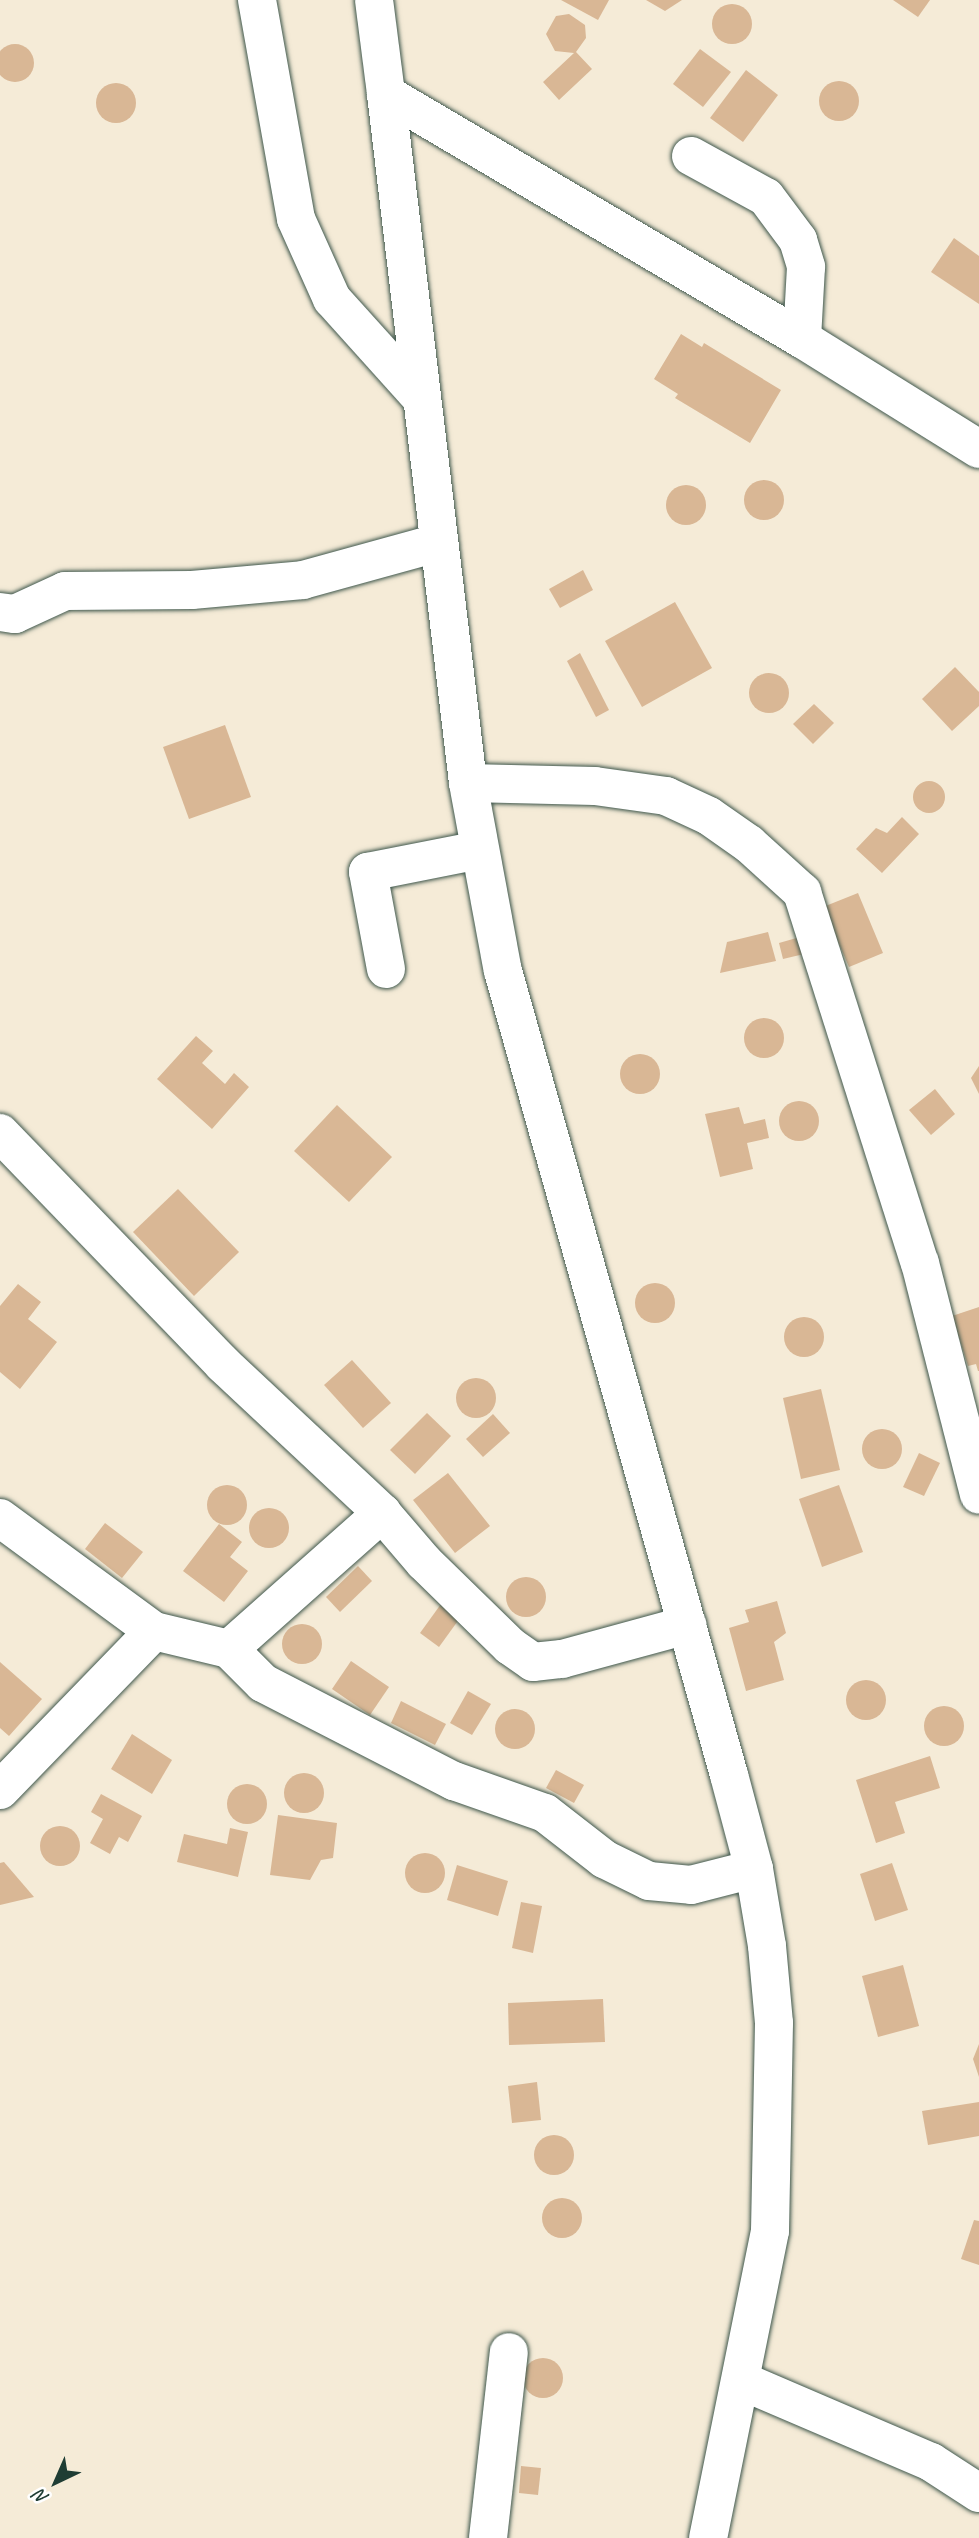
<!DOCTYPE html>
<html>
<head>
<meta charset="utf-8">
<style>
	body { margin:0 }
	#map { position:relative; width:979px; height:2538px; overflow:hidden; background:#f5ebd7; font-family:Caveat,sans-serif }
	div>[style] { position:absolute }
	.building>* { inset:0; background:#d9b795 }
	.round { border-radius:50% }
	.roads { filter:drop-shadow(0 0 2px #3f574c) drop-shadow(0 0 2px #3f574c) }
	.minor>* { height:38px; margin:-19px; padding:0 19px; transform-origin:19px; border-radius:19px; background:#fff }
	.major>* { height:38px; margin:-19px; padding:0 19px; transform-origin:19px; border-radius:19px; background:#fff }
	span { translate:-50% -50%; white-space:nowrap; text-align:center; line-height:1.15; -webkit-text-stroke:5px #fff; paint-order:stroke }
	.north { position:absolute; left:21px; top:2447px; width:70px; height:70px; -webkit-text-stroke:5px #fff; paint-order:stroke; rotate:224deg; font-size:19px; font-weight:700; line-height:28px; text-align:center; color:#1f3d34 }
	.north::after { content:''; display:block; margin:auto; width:24px; height:32px; background:#1f3d34; clip-path:polygon(50% 0,100% 100%,50% 72%,0 100%) }
</style>
</head>
<body>
<div id="map">
	<div class="building">
		<i style="clip-path:polygon(561px 0,609px 0,598px 20px)"></i>
		<i style="clip-path:polygon(646px 0,682px 0,665px 11px)"></i>
		<i style="clip-path:polygon(893px 0,930px 0,918px 17px)"></i>
		<i class="round" style="left:712px;top:4px;width:40px;height:40px"></i>
		<i style="clip-path:polygon(569px 14px,585px 25px,586px 38px,576px 52px,592px 69px,559px 100px,543px 82px,574px 53px,555px 51px,546px 34px,556px 16px)"></i>
		<i class="round" style="left:-4px;top:44px;width:38px;height:38px"></i>
		<i style="clip-path:polygon(700px 49px,731px 72px,703px 107px,673px 84px)"></i>
		<i style="clip-path:polygon(746px 70px,778px 95px,743px 142px,710px 118px)"></i>
		<i class="round" style="left:819px;top:81px;width:40px;height:40px"></i>
		<i class="round" style="left:96px;top:83px;width:40px;height:40px"></i>
		<i style="clip-path:polygon(954px 238px,979px 256px,979px 304px,931px 272px)"></i>
		<i style="clip-path:polygon(681px 334px,702px 347px,704px 343px,781px 390px,750px 443px,675px 398px,678px 394px,654px 379px)"></i>
		<i class="round" style="left:744px;top:480px;width:40px;height:40px"></i>
		<i class="round" style="left:666px;top:485px;width:40px;height:40px"></i>
		<i style="clip-path:polygon(583px 570px,593px 590px,560px 608px,549px 589px)"></i>
		<i style="clip-path:polygon(675px 602px,712px 668px,642px 707px,605px 641px)"></i>
		<i style="clip-path:polygon(580px 653px,609px 710px,596px 717px,567px 661px)"></i>
		<i style="clip-path:polygon(955px 667px,979px 692px,979px 706px,952px 731px,922px 699px)"></i>
		<i class="round" style="left:749px;top:673px;width:40px;height:40px"></i>
		<i style="clip-path:polygon(814px 704px,834px 723px,813px 744px,793px 724px)"></i>
		<i style="clip-path:polygon(225px 725px,251px 797px,189px 819px,163px 747px)"></i>
		<i class="round" style="left:913px;top:781px;width:32px;height:32px"></i>
		<i style="clip-path:polygon(902px 817px,919px 834px,882px 873px,856px 849px,876px 828px,887px 833px)"></i>
		<i style="clip-path:polygon(858px 893px,883px 953px,849px 967px,823px 907px)"></i>
		<i style="clip-path:polygon(768px 932px,776px 961px,720px 973px,727px 942px)"></i>
		<i style="clip-path:polygon(800px 937px,804px 954px,783px 959px,779px 943px)"></i>
		<i class="round" style="left:744px;top:1018px;width:40px;height:40px"></i>
		<i style="clip-path:polygon(196px 1036px,213px 1051px,202px 1063px,225px 1084px,234px 1073px,249px 1087px,212px 1129px,157px 1079px)"></i>
		<i class="round" style="left:620px;top:1054px;width:40px;height:40px"></i>
		<i style="clip-path:polygon(979px 1066px,979px 1094px,971px 1078px)"></i>
		<i style="clip-path:polygon(935px 1089px,955px 1114px,931px 1135px,909px 1110px)"></i>
		<i class="round" style="left:779px;top:1101px;width:40px;height:40px"></i>
		<i style="clip-path:polygon(337px 1105px,392px 1157px,349px 1202px,294px 1151px)"></i>
		<i style="clip-path:polygon(739px 1107px,744px 1124px,765px 1119px,769px 1138px,747px 1143px,753px 1169px,720px 1177px,705px 1114px)"></i>
		<i style="clip-path:polygon(178px 1189px,239px 1252px,194px 1296px,133px 1232px)"></i>
		<i class="round" style="left:635px;top:1283px;width:40px;height:40px"></i>
		<i style="clip-path:polygon(18px 1284px,41px 1302px,28px 1319px,57px 1342px,20px 1389px,0 1372px,0 1306px)"></i>
		<i style="clip-path:polygon(979px 1307px,979px 1371px,978px 1371px,976px 1364px,968px 1366px,952px 1316px)"></i>
		<i class="round" style="left:784px;top:1317px;width:40px;height:40px"></i>
		<i style="clip-path:polygon(352px 1360px,391px 1403px,363px 1428px,324px 1385px)"></i>
		<i class="round" style="left:456px;top:1378px;width:40px;height:40px"></i>
		<i style="clip-path:polygon(821px 1389px,840px 1470px,801px 1479px,783px 1398px)"></i>
		<i style="clip-path:polygon(427px 1413px,451px 1436px,415px 1474px,390px 1450px)"></i>
		<i style="clip-path:polygon(493px 1414px,510px 1433px,483px 1457px,466px 1439px)"></i>
		<i class="round" style="left:862px;top:1429px;width:40px;height:40px"></i>
		<i style="clip-path:polygon(919px 1453px,940px 1463px,924px 1496px,903px 1487px)"></i>
		<i style="clip-path:polygon(448px 1473px,490px 1526px,455px 1553px,413px 1500px)"></i>
		<i class="round" style="left:207px;top:1485px;width:40px;height:40px"></i>
		<i style="clip-path:polygon(839px 1485px,863px 1552px,822px 1567px,799px 1499px)"></i>
		<i class="round" style="left:249px;top:1508px;width:40px;height:40px"></i>
		<i style="clip-path:polygon(105px 1523px,143px 1552px,122px 1578px,85px 1549px)"></i>
		<i style="clip-path:polygon(219px 1524px,242px 1542px,230px 1557px,248px 1571px,224px 1602px,183px 1571px)"></i>
		<i style="clip-path:polygon(358px 1566px,372px 1581px,340px 1612px,326px 1597px)"></i>
		<i class="round" style="left:506px;top:1577px;width:40px;height:40px"></i>
		<i style="clip-path:polygon(777px 1601px,786px 1633px,774px 1642px,784px 1680px,746px 1691px,729px 1628px,749px 1622px,745px 1610px)"></i>
		<i style="clip-path:polygon(441px 1604px,460px 1618px,439px 1647px,420px 1633px)"></i>
		<i class="round" style="left:282px;top:1624px;width:40px;height:40px"></i>
		<i style="clip-path:polygon(351px 1661px,389px 1687px,370px 1715px,332px 1689px)"></i>
		<i style="clip-path:polygon(0 1662px,42px 1699px,9px 1736px,0 1728px)"></i>
		<i class="round" style="left:846px;top:1680px;width:40px;height:40px"></i>
		<i style="clip-path:polygon(468px 1691px,491px 1704px,472px 1735px,450px 1723px)"></i>
		<i style="clip-path:polygon(401px 1701px,446px 1724px,435px 1745px,391px 1723px)"></i>
		<i class="round" style="left:924px;top:1706px;width:40px;height:40px"></i>
		<i class="round" style="left:495px;top:1709px;width:40px;height:40px"></i>
		<i style="clip-path:polygon(132px 1734px,172px 1760px,152px 1794px,111px 1769px)"></i>
		<i style="clip-path:polygon(930px 1756px,940px 1788px,895px 1802px,905px 1833px,876px 1843px,856px 1780px)"></i>
		<i style="clip-path:polygon(556px 1770px,584px 1785px,574px 1803px,546px 1788px)"></i>
		<i class="round" style="left:284px;top:1773px;width:40px;height:40px"></i>
		<i class="round" style="left:227px;top:1784px;width:40px;height:40px"></i>
		<i style="clip-path:polygon(101px 1794px,142px 1816px,128px 1842px,119px 1837px,110px 1854px,90px 1843px,103px 1819px,91px 1812px)"></i>
		<i style="clip-path:polygon(278px 1815px,337px 1823px,333px 1858px,321px 1860px,310px 1880px,270px 1875px)"></i>
		<i class="round" style="left:40px;top:1826px;width:40px;height:40px"></i>
		<i style="clip-path:polygon(230px 1828px,248px 1832px,238px 1877px,177px 1862px,184px 1834px,227px 1844px)"></i>
		<i class="round" style="left:405px;top:1853px;width:40px;height:40px"></i>
		<i style="clip-path:polygon(4px 1862px,34px 1897px,0 1905px,0 1863px)"></i>
		<i style="clip-path:polygon(892px 1863px,908px 1910px,875px 1921px,860px 1874px)"></i>
		<i style="clip-path:polygon(457px 1865px,508px 1881px,498px 1916px,447px 1900px)"></i>
		<i style="clip-path:polygon(521px 1902px,542px 1906px,533px 1953px,512px 1948px)"></i>
		<i style="clip-path:polygon(903px 1965px,919px 2026px,878px 2037px,862px 1976px)"></i>
		<i style="clip-path:polygon(603px 1999px,605px 2042px,509px 2045px,508px 2003px)"></i>
		<i style="clip-path:polygon(979px 2044px,979px 2077px,973px 2059px)"></i>
		<i style="clip-path:polygon(537px 2082px,541px 2120px,512px 2123px,508px 2086px)"></i>
		<i style="clip-path:polygon(979px 2102px,979px 2136px,928px 2145px,922px 2111px)"></i>
		<i class="round" style="left:534px;top:2135px;width:40px;height:40px"></i>
		<i class="round" style="left:542px;top:2198px;width:40px;height:40px"></i>
		<i style="clip-path:polygon(974px 2220px,979px 2221px,979px 2265px,961px 2259px)"></i>
		<i class="round" style="left:523px;top:2358px;width:40px;height:40px"></i>
		<i style="clip-path:polygon(521px 2466px,541px 2468px,538px 2495px,519px 2493px)"></i>
	</div>
	<div class="roads">
		<div class="minor">
			<i style="left:257px;top:0;width:222px;rotate:79.9deg"></i>
			<i style="left:296px;top:219px;width:88px;rotate:65.8deg"></i>
			<i style="left:332px;top:299px;width:133px;rotate:48deg"></i>
			<i style="left:386px;top:94px;width:694px;rotate:83.21deg"></i>
			<i style="left:468px;top:783px;width:191px;rotate:79.5deg"></i>
			<i style="left:503px;top:971px;width:835px;rotate:74.3deg"></i>
			<i style="left:729px;top:1775px;width:97px;rotate:75.1deg"></i>
			<i style="left:754px;top:1869px;width:78px;rotate:80.4deg"></i>
			<i style="left:767px;top:1946px;width:77px;rotate:84.8deg"></i>
			<i style="left:774px;top:2023px;width:208px;rotate:91.1deg"></i>
			<i style="left:770px;top:2231px;width:313px;rotate:101.4deg"></i>
			<i style="left:691px;top:156px;width:85px;rotate:28.7deg"></i>
			<i style="left:766px;top:197px;width:54px;rotate:53.3deg"></i>
			<i style="left:798px;top:240px;width:28px;rotate:73deg"></i>
			<i style="left:806px;top:267px;width:72px;rotate:93.2deg"></i>
			<i style="left:0;top:612px;width:15px;rotate:8deg"></i>
			<i style="left:15px;top:614px;width:55px;rotate:-24.7deg"></i>
			<i style="left:65px;top:591px;width:127px;rotate:-0.5deg"></i>
			<i style="left:192px;top:590px;width:111px;rotate:-5.1deg"></i>
			<i style="left:303px;top:580px;width:139px;rotate:-15.4deg"></i>
			<i style="left:468px;top:783px;width:127px;rotate:1.4deg"></i>
			<i style="left:595px;top:786px;width:72px;rotate:8deg"></i>
			<i style="left:666px;top:796px;width:47px;rotate:24.9deg"></i>
			<i style="left:709px;top:816px;width:49px;rotate:35deg"></i>
			<i style="left:749px;top:844px;width:72px;rotate:42.2deg"></i>
			<i style="left:802px;top:892px;width:389px;rotate:72.4deg"></i>
			<i style="left:920px;top:1263px;width:239px;rotate:75.7deg"></i>
			<i style="left:386px;top:969px;width:99px;rotate:-100.5deg"></i>
			<i style="left:368px;top:872px;width:113px;rotate:-11.2deg"></i>
			<i style="left:0;top:1133px;width:321px;rotate:46deg"></i>
			<i style="left:223px;top:1364px;width:218px;rotate:43.1deg"></i>
			<i style="left:382px;top:1513px;width:65px;rotate:49.4deg"></i>
			<i style="left:424px;top:1562px;width:120px;rotate:44.3deg"></i>
			<i style="left:510px;top:1646px;width:28px;rotate:35deg"></i>
			<i style="left:533px;top:1662px;width:29px;rotate:-6deg"></i>
			<i style="left:562px;top:1659px;width:130px;rotate:-15.2deg"></i>
			<i style="left:0;top:1518px;width:191px;rotate:36.3deg"></i>
			<i style="left:154px;top:1631px;width:77px;rotate:13.5deg"></i>
			<i style="left:229px;top:1649px;width:48px;rotate:45deg"></i>
			<i style="left:263px;top:1683px;width:215px;rotate:27.2deg"></i>
			<i style="left:454px;top:1781px;width:96px;rotate:19.4deg"></i>
			<i style="left:545px;top:1813px;width:75px;rotate:37.9deg"></i>
			<i style="left:604px;top:1859px;width:50px;rotate:26.1deg"></i>
			<i style="left:649px;top:1881px;width:42px;rotate:5.4deg"></i>
			<i style="left:691px;top:1885px;width:65px;rotate:-14.3deg"></i>
			<i style="left:229px;top:1649px;width:205px;rotate:-41.6deg"></i>
			<i style="left:0;top:1790px;width:221px;rotate:-45.9deg"></i>
			<i style="left:742px;top:2381px;width:206px;rotate:23.2deg"></i>
			<i style="left:931px;top:2462px;width:57px;rotate:32.9deg"></i>
			<i style="left:488px;top:2538px;width:187px;rotate:-83.6deg"></i>
		</div>
		<div class="major">
			<i style="left:374px;top:0;width:95px;rotate:82.7deg"></i>
			<i style="left:386px;top:94px;width:483px;rotate:30.5deg"></i>
			<i style="left:802px;top:339px;width:208px;rotate:31.9deg"></i>
		</div>
	</div>
	<div class="north">N</div>
</div>
</body>
</html>
